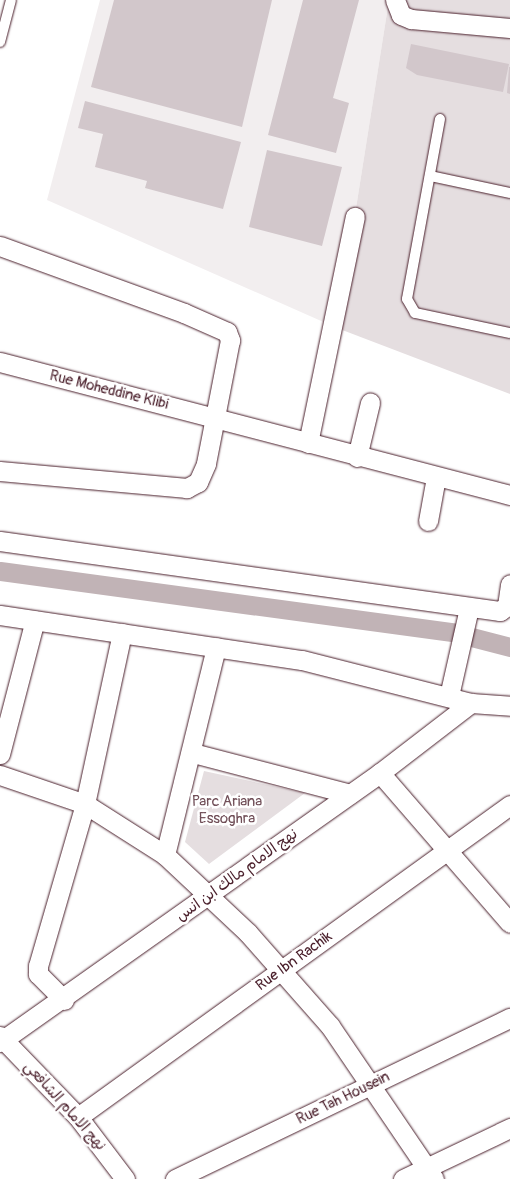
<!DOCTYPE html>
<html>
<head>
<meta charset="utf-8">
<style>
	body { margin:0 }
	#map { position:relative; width:510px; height:1179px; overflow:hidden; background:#fff; font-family:Pangolin,"Playpen Sans Arabic",sans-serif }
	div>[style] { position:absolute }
	.built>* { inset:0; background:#f2eeef }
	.green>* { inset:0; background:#e5dee0 }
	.canal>* { height:19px; margin:-9.5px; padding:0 9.5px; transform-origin:9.5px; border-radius:9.5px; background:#c1b3b6 }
	.building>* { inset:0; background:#d2c7cb }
	.roads { filter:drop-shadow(0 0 1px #4a1f2b) drop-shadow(0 0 1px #4a1f2b) }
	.service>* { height:10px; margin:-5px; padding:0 5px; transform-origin:5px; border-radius:5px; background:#fff }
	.minor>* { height:19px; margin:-9.5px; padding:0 9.5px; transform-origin:9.5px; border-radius:9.5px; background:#fff }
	span { translate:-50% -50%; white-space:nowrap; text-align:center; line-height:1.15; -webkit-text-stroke:5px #fff; paint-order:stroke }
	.street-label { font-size:15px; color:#4a1f2b }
	.park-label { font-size:15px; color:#714f58 }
</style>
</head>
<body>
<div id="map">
	<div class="built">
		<i style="clip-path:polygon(100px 0,389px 0,337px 328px,47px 200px)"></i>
	</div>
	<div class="green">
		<i style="clip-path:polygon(389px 0,510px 0,510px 394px,337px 328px)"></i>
		<i style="clip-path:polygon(204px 771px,305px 793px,209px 864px,185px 842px)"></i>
	</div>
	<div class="canal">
		<i style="left:0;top:571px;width:460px;rotate:7.7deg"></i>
		<i style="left:456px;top:633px;width:56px;rotate:14.5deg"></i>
	</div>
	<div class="building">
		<i style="clip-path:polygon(114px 0,272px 0,242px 127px,91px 87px)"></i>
		<i style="clip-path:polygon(303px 0,359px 0,333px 98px,349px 103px,336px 153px,268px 135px)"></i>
		<i style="clip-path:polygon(411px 44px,509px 64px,503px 92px,417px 75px,406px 68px)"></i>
		<i style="clip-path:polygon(509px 67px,510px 67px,510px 94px,507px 93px)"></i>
		<i style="clip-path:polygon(85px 101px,241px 142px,223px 209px,145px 188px,147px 181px,95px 167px,103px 134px,78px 128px)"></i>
		<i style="clip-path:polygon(267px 150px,342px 167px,322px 246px,249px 227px)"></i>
	</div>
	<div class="roads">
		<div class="service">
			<i style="left:0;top:42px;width:43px;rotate:-75.3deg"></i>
			<i style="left:440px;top:119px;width:183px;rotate:100.4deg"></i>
			<i style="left:407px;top:299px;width:16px;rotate:60deg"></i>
			<i style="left:415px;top:313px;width:97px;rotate:11.9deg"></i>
			<i style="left:430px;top:176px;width:82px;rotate:12deg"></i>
		</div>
		<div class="minor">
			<i style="left:395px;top:0;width:16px;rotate:68deg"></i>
			<i style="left:401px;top:15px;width:11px;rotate:22deg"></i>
			<i style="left:411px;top:19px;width:99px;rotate:5.2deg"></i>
			<i style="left:0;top:246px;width:196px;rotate:20deg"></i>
			<i style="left:184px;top:313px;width:47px;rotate:23.8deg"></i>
			<i style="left:227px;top:332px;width:9px;rotate:69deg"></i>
			<i style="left:230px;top:340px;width:126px;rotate:101deg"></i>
			<i style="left:206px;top:464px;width:20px;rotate:114deg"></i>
			<i style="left:198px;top:482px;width:13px;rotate:151deg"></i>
			<i style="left:187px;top:488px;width:188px;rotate:-174.8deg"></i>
			<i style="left:0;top:362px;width:527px;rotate:14.62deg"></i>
			<i style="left:308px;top:443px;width:231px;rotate:-78.3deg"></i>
			<i style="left:357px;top:457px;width:56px;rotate:-76.5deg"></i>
			<i style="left:428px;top:521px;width:45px;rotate:-79.7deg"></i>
			<i style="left:0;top:541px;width:505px;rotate:7.97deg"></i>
			<i style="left:500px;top:611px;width:9px;rotate:-36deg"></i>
			<i style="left:507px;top:606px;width:22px;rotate:-82deg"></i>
			<i style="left:0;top:615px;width:305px;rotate:8.5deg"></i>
			<i style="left:302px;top:660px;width:174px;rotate:14.3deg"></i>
			<i style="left:471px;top:703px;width:39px;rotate:4deg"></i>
			<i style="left:449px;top:696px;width:90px;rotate:-77.2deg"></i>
			<i style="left:193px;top:753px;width:162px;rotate:14.6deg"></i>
			<i style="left:0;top:754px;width:138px;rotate:-75.4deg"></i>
			<i style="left:380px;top:773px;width:198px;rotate:49.1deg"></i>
			<i style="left:0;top:775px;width:90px;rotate:18.8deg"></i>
			<i style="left:85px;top:804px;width:95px;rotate:32.5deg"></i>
			<i style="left:165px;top:855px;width:114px;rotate:43.2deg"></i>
			<i style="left:248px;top:933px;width:124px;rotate:48.6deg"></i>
			<i style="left:330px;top:1026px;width:185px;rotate:55.8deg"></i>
			<i style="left:165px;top:855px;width:214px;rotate:-76.2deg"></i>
			<i style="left:64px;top:1000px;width:37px;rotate:-135deg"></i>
			<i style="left:38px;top:974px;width:8px;rotate:-90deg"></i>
			<i style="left:38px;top:966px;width:169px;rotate:-73.8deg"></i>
			<i style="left:85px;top:804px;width:175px;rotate:-77.8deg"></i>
			<i style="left:0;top:1036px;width:112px;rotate:46.1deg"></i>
			<i style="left:78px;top:1117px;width:78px;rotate:52.8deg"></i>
			<i style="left:0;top:1042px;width:466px;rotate:-35.3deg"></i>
			<i style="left:380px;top:773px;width:115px;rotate:-37.6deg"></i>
			<i style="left:78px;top:1117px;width:533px;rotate:-35.84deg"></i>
			<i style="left:175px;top:1179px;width:372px;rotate:-25.7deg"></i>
			<i style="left:403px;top:1179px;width:119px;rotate:-25.5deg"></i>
		</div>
	</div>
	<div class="street-label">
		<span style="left:109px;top:390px;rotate:14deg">Rue Moheddine Klibi</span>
		<span style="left:237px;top:875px;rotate:-36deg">نهج الامام مالك ابن انس</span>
		<span style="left:294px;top:961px;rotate:-36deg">Rue Ibn Rachik</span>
		<span style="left:343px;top:1098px;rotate:-26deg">Rue Tah Housein</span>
		<span style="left:65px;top:1106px;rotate:48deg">نهج الامام الشافعي</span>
	</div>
	<div class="park-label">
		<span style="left:227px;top:810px">Parc Ariana<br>Essoghra</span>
	</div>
</div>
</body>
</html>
